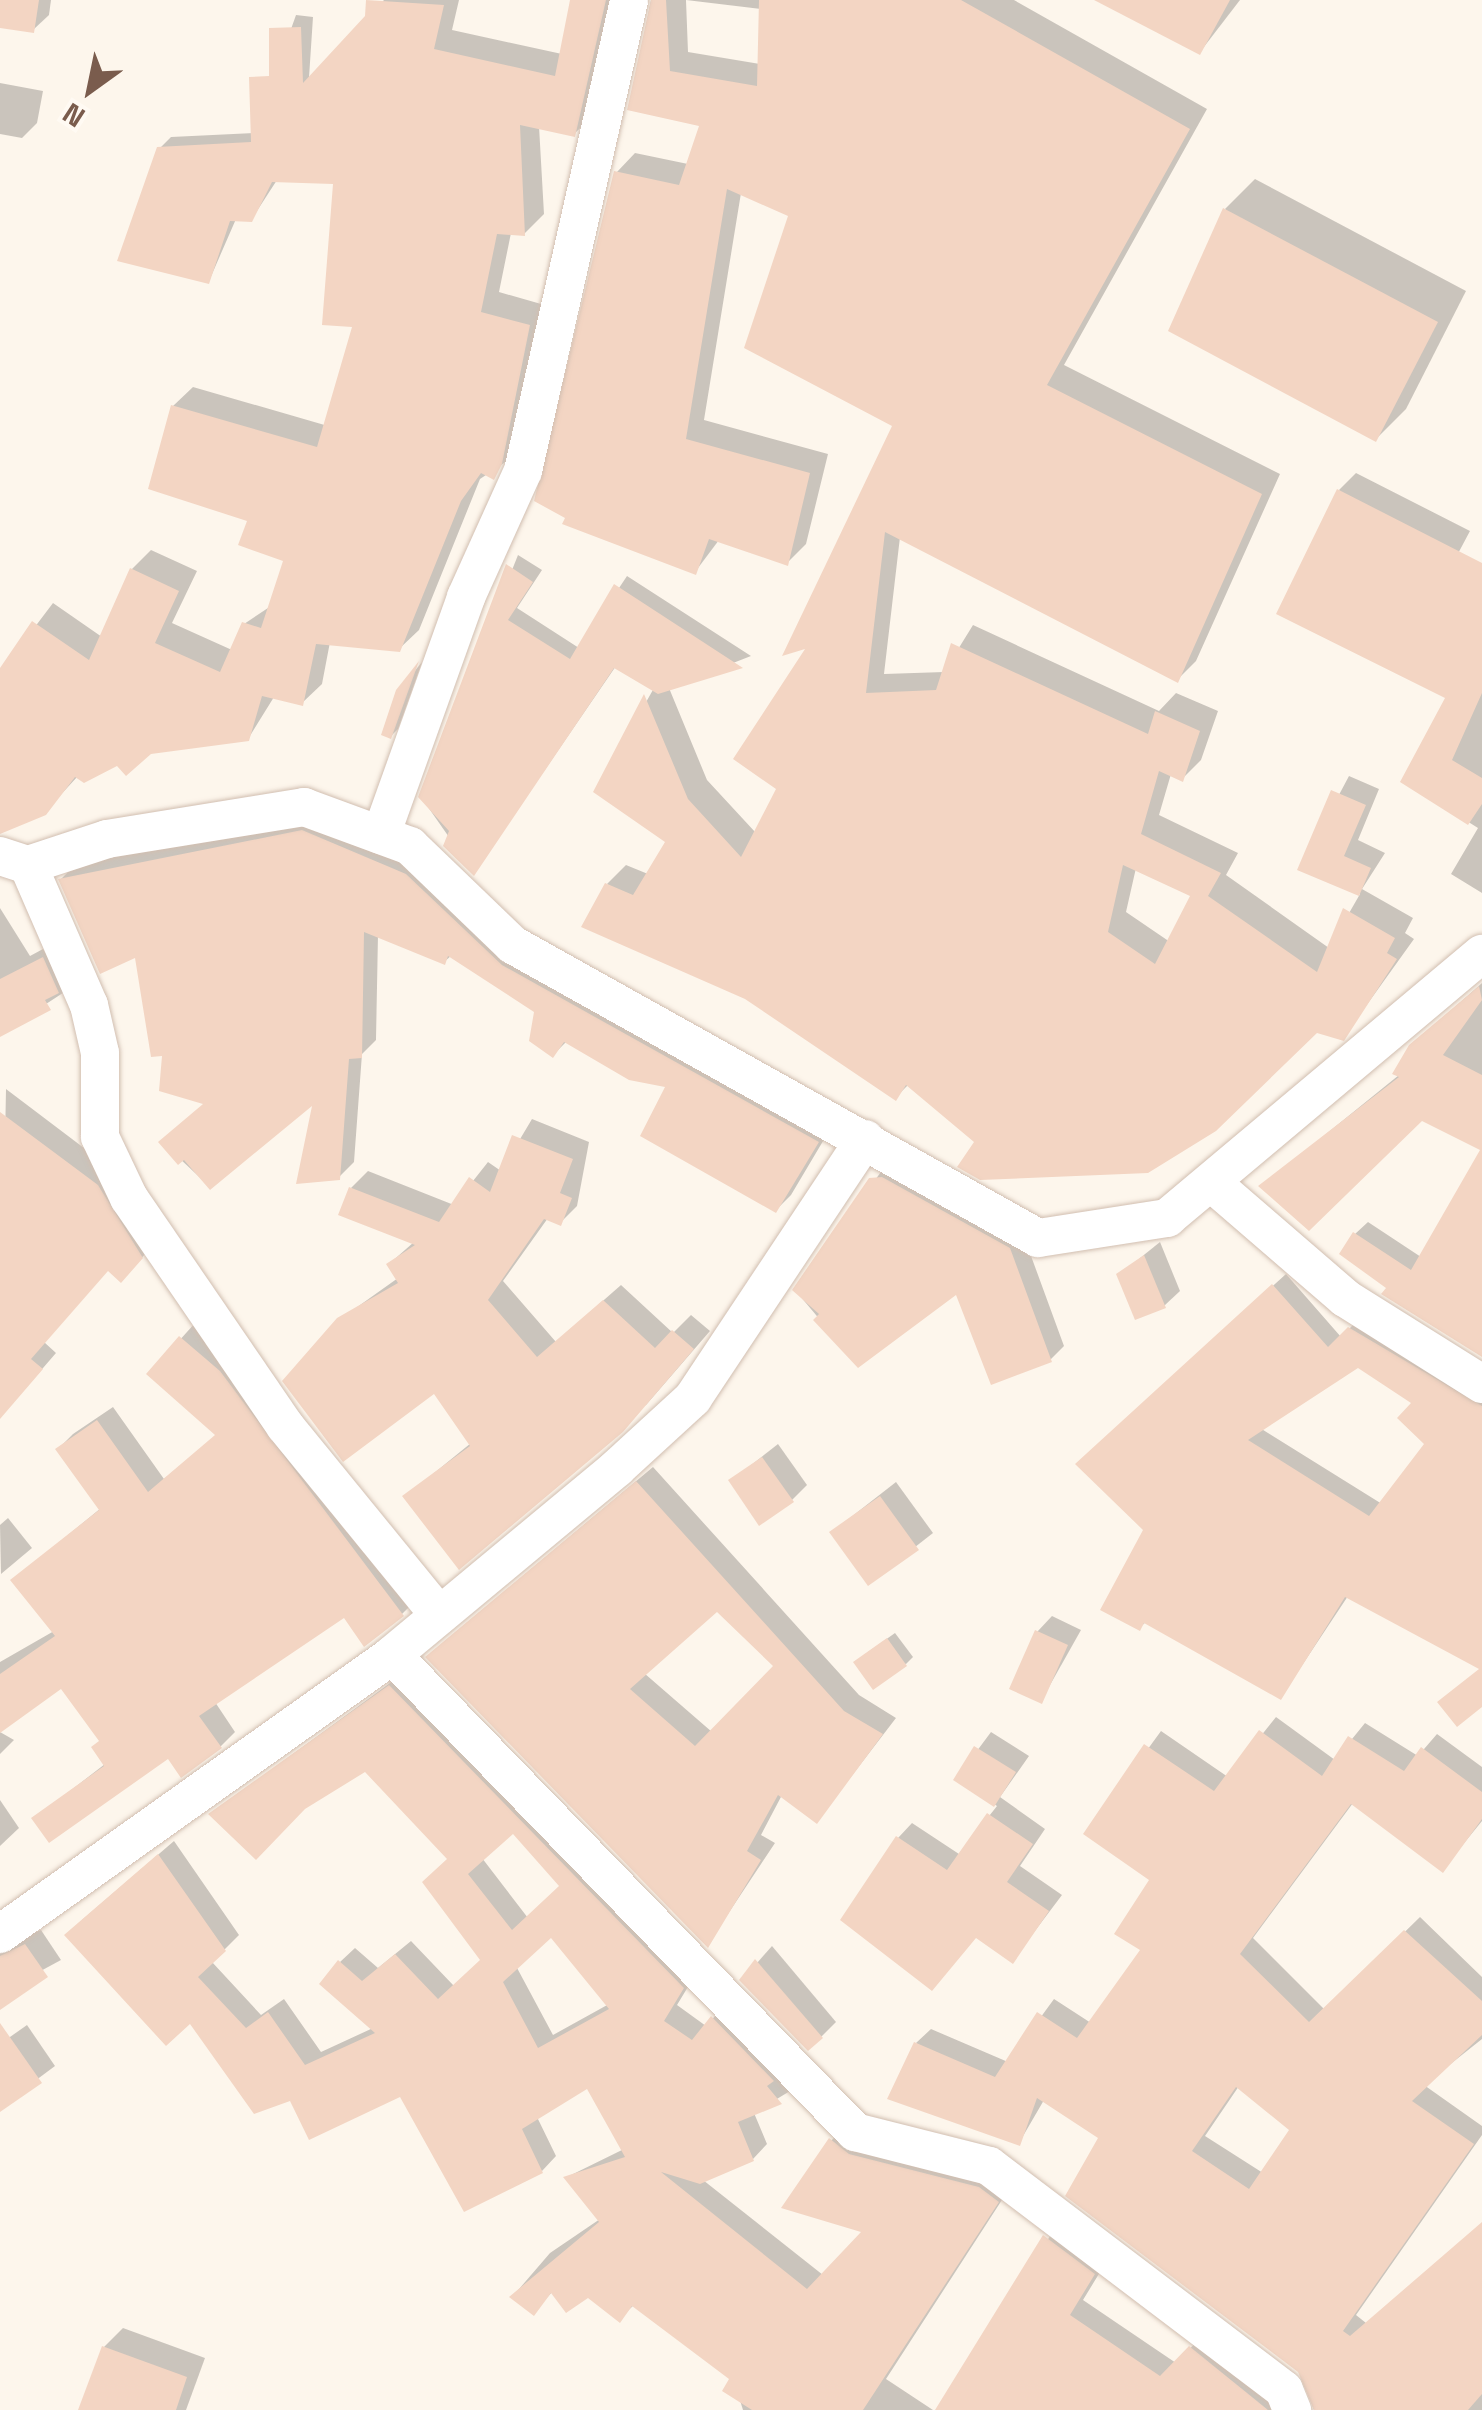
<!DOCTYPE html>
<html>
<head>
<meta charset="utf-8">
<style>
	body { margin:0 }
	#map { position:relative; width:1482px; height:2410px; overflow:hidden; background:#fdf6ec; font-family:"Space Grotesk",sans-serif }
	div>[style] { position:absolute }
	.shadow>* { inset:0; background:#0003 }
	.building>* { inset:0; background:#f3d5c3 }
	.roads { filter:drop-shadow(0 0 2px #d1beb0) drop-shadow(0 0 2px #d1beb0) }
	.minor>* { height:38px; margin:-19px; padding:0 19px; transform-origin:19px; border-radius:19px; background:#fff }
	span { translate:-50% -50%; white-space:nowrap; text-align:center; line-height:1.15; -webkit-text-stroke:10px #fffaf3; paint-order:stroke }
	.north { position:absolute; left:40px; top:40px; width:100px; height:100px; -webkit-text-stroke:8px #fffaf3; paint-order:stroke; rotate:213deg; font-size:28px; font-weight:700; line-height:40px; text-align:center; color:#7a5c4d }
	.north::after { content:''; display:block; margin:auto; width:35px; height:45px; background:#7a5c4d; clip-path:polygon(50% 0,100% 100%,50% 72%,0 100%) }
</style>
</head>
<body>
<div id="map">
	<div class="shadow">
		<i style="clip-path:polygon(0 0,51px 0,49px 15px,33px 30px,0 25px)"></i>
		<i style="clip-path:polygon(384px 0,459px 0,452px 30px,562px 54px,573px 0,620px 0,594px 115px,574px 134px,539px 126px,544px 214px,524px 234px,511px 233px,499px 292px,548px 306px,513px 457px,480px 479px,419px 630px,399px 649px,330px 642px,322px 684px,302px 703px,274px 697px,248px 739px,150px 751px,78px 776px,44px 813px,0 832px,0 673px,53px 603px,102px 637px,132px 569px,151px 550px,197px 571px,172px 623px,232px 650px,244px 624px,271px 606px,286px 560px,173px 406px,193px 387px,328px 426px,356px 325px,364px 21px)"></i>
		<i style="clip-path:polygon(evenodd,651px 0,1014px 0,1207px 109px,1064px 365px,1280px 474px,1196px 661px,1177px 680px,900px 537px,884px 674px,944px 672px,973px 625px,1159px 711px,1176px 693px,1218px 711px,1201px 760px,1182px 779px,1171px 774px,1159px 815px,1238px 853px,1226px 875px,1329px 948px,1360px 894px,1300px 868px,1349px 776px,1379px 789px,1358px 840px,1385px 853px,1362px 889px,1413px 918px,1405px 933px,1414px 939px,1343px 1038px,1317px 1031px,977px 1142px,909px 1084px,895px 1098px,607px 884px,626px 865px,648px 874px,668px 841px,596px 791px,654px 688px,616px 666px,474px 873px,421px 797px,518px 555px,542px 570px,517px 608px,579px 648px,627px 576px,751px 656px,669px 688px,707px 780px,756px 833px,779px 789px,811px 644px,896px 425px,791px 214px,741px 193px,704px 420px,828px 454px,806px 544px,787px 563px,719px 540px,695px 572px,616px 173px,635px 153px,688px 164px,702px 124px,630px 108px,651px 0,686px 0,761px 9px,760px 64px,688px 52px,686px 0,651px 0,1136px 868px,1193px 895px,1170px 942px,1126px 912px,1136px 868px)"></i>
		<i style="clip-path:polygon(1099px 0,1240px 0,1200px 52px)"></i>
		<i style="clip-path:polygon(296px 15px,313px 17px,303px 169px,277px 180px,251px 220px,236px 219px,209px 281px,159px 149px,171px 137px,254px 133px)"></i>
		<i style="clip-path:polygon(0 83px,43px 91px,37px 123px,22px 138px,0 134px)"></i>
		<i style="clip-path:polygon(1255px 179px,1466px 291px,1406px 409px,1376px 439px,1225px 209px)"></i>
		<i style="clip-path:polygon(1356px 473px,1470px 531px,1445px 578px,1482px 596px,1482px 893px,1451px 874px,1478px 828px,1403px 781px,1449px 697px,1339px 490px)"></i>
		<i style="clip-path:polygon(422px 662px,398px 729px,391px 736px,398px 692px)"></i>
		<i style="clip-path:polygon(318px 816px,421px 859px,517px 950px,832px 1126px,791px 1195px,776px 1210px,669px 1086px,567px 1041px,553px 1055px,537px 1011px,452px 955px,444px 962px,378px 935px,376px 1040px,362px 1054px,354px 1162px,339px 1177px,316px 1100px,210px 1187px,162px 1142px,206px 1103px,165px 1053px,137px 954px,61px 879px,76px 864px)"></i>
		<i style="clip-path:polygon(0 908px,30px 956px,43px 949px,69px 989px,0 1034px)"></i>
		<i style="clip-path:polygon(1482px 983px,1482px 1127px,1438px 1100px,1262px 1186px,1399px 1075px,1411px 1046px)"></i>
		<i style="clip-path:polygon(6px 1089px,113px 1170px,157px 1241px,136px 1264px,109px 1268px,44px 1342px,56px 1353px,24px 1390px,0 1397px)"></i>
		<i style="clip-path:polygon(532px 1119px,589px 1142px,577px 1206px,560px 1223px,548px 1218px,503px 1281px,556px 1342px,621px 1285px,673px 1333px,691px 1315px,710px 1331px,646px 1405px,406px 1496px,471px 1443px,435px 1390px,339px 1320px,398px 1278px,389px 1264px,414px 1242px,351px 1188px,368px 1171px,454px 1205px,488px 1162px,501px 1171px)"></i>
		<i style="clip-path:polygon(886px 1165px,1023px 1234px,1064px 1346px,1050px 1360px,957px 1291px,858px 1365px,795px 1290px)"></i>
		<i style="clip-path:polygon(1482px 1178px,1482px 1355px,1390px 1288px,1355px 1234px,1368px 1222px,1421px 1257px)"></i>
		<i style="clip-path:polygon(1160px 1242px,1180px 1291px,1164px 1306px,1119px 1275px)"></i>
		<i style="clip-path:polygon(evenodd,1286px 1274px,1341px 1337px,1362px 1316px,1482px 1391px,1482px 1704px,1482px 1667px,1348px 1596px,1281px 1697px,1146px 1622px,1139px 1628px,1147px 1529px,1090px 1452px,1286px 1274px,1358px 1365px,1415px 1402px,1427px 1443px,1382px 1504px,1260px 1428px,1358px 1365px)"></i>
		<i style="clip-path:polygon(196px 1322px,417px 1599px,402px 1614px,344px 1615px,215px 1702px,235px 1732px,220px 1747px,168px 1756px,35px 1818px,105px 1764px,101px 1740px,62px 1685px,0 1730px,0 1662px,54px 1631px,13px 1580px,101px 1508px,58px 1449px,73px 1434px,113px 1407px,164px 1479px,218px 1434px,149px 1374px)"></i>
		<i style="clip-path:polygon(778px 1444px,807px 1485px,792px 1500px,731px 1481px)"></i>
		<i style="clip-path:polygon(evenodd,653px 1467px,859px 1695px,896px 1718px,817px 1821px,782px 1795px,761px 1835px,775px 1843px,708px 1944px,444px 1642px,653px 1467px,717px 1608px,776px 1666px,712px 1732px,644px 1673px,717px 1608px)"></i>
		<i style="clip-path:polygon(896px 1482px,933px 1533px,869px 1583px,832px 1532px)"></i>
		<i style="clip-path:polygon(8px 1518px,32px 1548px,1px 1574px,0 1525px)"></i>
		<i style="clip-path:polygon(1052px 1616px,1081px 1630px,1041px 1701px,1037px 1632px)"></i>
		<i style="clip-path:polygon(895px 1633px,913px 1657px,906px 1664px,864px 1655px)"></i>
		<i style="clip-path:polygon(evenodd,405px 1672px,697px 1972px,677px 2005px,706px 2026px,727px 2003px,795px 2088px,754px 2113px,767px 2144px,753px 2159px,703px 2180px,823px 2275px,865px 2230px,831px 2141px,845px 2126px,1011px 2186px,886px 2379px,933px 2410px,743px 2410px,733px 2378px,634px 2305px,619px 2319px,588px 2295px,553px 2291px,534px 2312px,513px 2296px,550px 2253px,600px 2219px,567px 2177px,624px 2149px,588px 2086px,537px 2117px,556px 2156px,542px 2171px,401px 2094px,292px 2097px,82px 1920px,174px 1841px,239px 1935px,212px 1962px,261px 2015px,284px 1999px,321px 2052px,373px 2028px,340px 1962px,355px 1948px,378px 1968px,411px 1941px,454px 1986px,482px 1960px,450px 1858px,366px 1769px,211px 1814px,405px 1672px,514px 1830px,562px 1886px,528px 1918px,482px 1858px,514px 1830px,405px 1672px,551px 1934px,609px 2004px,553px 2035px,516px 1966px,551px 1934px)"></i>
		<i style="clip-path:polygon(evenodd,1276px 1717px,1335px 1760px,1365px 1723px,1418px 1756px,1437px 1734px,1482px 1767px,1482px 1821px,1443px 1869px,1353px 1803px,1253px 1938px,1325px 2010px,1420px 1917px,1482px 1977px,1482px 2039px,1424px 2085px,1482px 2126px,1482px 2135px,1356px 2315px,1366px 2323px,1482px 2252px,1482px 2410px,1314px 2410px,1300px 2370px,1101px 2137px,1044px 2100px,1019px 2143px,916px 2043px,931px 2029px,1008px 2062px,1054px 1999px,1091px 2023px,1144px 1949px,1152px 1879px,1086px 1834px,1161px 1731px,1228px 1777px,1276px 1717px,1239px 2086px,1292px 2130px,1263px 2173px,1205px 2136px,1239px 2086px)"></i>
		<i style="clip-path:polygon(0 1732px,14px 1740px,0 1754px)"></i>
		<i style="clip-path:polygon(991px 1732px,1029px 1756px,1000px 1797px,1045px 1829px,1020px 1866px,1062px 1895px,1013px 1960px,898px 1838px,912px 1823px,959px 1854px,997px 1806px,956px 1779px)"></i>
		<i style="clip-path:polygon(0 1800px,19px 1828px,0 1846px)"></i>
		<i style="clip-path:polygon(41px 1930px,61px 1960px,0 1993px,0 1945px)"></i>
		<i style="clip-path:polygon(772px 1946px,836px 2022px,821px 2037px,742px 1980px)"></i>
		<i style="clip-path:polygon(27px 2025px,55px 2066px,0 2107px,0 2044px)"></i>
		<i style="clip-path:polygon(1059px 2222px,1108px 2259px,1083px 2300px,1176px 2363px,1205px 2333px,1291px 2410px,939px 2410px)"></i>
		<i style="clip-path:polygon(123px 2328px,205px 2358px,186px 2410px,81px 2410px,104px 2347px)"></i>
	</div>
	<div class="building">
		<i style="clip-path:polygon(0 0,39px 0,34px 33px,0 28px)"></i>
		<i style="clip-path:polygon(366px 0,444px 5px,434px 49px,555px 76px,570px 0,606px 0,575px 137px,520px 125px,525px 236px,497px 234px,481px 312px,530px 325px,502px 464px,494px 480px,481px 473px,461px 501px,400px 652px,316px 644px,303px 706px,262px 696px,249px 741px,151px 754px,126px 776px,117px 766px,84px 783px,75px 777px,46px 815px,0 834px,0 668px,32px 621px,89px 660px,130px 568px,179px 591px,155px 643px,220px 672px,242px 622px,261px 628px,283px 561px,238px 545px,247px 521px,148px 489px,171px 405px,317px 447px,352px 327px,322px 325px,333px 184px,272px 182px,252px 222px,230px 221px,209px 284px,117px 261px,157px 147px,251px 142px,249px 77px,269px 76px,269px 28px,301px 27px,303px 83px,365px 16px)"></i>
		<i style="clip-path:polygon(evenodd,651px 0,666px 0,670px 71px,757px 86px,759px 0,961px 0,1190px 129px,1047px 385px,1262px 494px,1178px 683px,885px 532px,866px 693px,936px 690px,951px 643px,1148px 734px,1155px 711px,1200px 731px,1183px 782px,1159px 771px,1141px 834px,1221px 873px,1208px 896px,1317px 972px,1343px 908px,1395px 938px,1387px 953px,1397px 959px,1344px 1041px,1317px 1033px,1216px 1131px,1148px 1173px,980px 1180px,957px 1167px,974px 1142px,906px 1085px,896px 1101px,745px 999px,581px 927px,605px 883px,633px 895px,665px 842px,593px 792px,644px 694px,688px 799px,741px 857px,776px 789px,733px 759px,805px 649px,782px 656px,892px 426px,744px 348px,788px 216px,727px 189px,686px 439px,810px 473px,788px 566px,709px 539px,696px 575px,562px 524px,565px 518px,534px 501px,614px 171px,679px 185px,699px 126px,627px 110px,651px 0,1123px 865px,1190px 896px,1155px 964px,1108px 932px,1123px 865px)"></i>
		<i style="clip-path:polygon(1094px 0,1230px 0,1200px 55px)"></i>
		<i style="clip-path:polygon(1223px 208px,1438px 322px,1376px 442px,1168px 331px)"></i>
		<i style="clip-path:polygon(1337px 489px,1482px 563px,1482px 693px,1452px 760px,1482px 778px,1482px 804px,1468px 825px,1400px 782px,1445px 698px,1276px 614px)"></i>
		<i style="clip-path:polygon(506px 564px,533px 582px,508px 620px,570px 659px,614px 584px,743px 668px,658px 694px,614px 668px,474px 876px,443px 846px,449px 831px,418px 797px)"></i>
		<i style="clip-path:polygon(419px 661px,391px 739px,381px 735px,396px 690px)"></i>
		<i style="clip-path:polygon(1331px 790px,1366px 805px,1344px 856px,1371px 868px,1359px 896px,1297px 870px)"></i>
		<i style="clip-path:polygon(302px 830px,406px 874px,502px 965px,819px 1142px,776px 1213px,640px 1136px,665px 1087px,629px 1080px,564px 1042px,553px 1058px,529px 1041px,534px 1012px,448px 956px,445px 965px,364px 932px,362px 1058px,349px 1059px,340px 1180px,296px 1184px,312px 1106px,210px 1190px,184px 1160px,178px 1165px,158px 1142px,203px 1104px,159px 1091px,162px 1056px,151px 1057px,135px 958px,100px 974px,58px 879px)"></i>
		<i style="clip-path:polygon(43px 957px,59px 993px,45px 1000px,51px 1010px,0 1037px,0 979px)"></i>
		<i style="clip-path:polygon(1479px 986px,1482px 1000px,1443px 1055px,1482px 1075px,1482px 1357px,1381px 1294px,1386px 1288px,1339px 1254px,1353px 1232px,1411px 1270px,1480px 1150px,1422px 1121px,1309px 1231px,1258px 1186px,1399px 1077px,1392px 1074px,1409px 1045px)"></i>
		<i style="clip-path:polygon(0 1112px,98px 1185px,143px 1258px,121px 1283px,108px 1271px,31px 1359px,43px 1369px,0 1419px)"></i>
		<i style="clip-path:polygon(512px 1135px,573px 1159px,560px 1193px,572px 1198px,561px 1226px,544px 1219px,488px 1300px,537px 1357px,603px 1300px,655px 1348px,672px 1330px,694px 1349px,623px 1432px,459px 1570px,402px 1496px,470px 1446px,434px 1394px,343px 1462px,282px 1381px,337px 1318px,398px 1283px,386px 1264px,415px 1245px,338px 1215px,349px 1187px,439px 1222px,469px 1177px,490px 1192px)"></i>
		<i style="clip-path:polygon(882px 1177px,1010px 1248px,1052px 1362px,991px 1385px,956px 1295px,858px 1368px,813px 1320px,819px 1314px,792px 1290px,869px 1178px)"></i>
		<i style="clip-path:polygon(1144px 1255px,1166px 1308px,1135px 1320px,1116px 1274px)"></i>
		<i style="clip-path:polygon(evenodd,1272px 1284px,1328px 1347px,1348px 1327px,1482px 1406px,1482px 1707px,1457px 1727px,1437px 1702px,1479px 1669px,1345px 1597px,1281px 1700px,1144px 1623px,1140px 1631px,1100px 1610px,1143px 1530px,1075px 1464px,1272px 1284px,1358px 1368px,1411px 1403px,1397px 1418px,1424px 1444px,1369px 1516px,1248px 1440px,1358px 1368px)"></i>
		<i style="clip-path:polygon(179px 1336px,220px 1371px,404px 1616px,364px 1647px,344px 1618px,199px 1716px,222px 1748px,181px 1778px,168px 1759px,49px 1843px,31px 1818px,104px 1766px,91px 1747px,99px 1741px,61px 1689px,0 1733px,0 1674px,55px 1636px,10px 1580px,99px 1510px,55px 1449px,97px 1420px,148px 1492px,215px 1435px,146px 1374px)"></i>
		<i style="clip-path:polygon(762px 1457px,794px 1502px,759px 1526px,728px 1480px)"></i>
		<i style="clip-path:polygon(evenodd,636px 1481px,844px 1711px,883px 1734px,817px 1824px,778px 1795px,747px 1851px,761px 1860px,708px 1948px,425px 1657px,636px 1481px,717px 1612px,773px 1666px,695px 1746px,630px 1689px,717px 1612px)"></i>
		<i style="clip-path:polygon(880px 1496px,919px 1550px,868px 1586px,829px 1532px)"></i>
		<i style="clip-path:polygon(1035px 1630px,1068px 1645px,1042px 1704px,1009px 1689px)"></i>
		<i style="clip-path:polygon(887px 1638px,907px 1666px,873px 1690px,853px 1662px)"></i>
		<i style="clip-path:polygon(evenodd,389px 1685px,684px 1988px,664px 2021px,692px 2040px,711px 2016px,774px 2081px,767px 2086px,782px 2104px,738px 2122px,754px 2161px,700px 2184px,661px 2172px,807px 2289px,861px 2232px,781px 2208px,829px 2138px,849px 2154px,979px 2187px,999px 2202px,863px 2410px,752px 2410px,722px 2391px,729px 2379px,632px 2306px,620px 2323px,588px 2298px,566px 2313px,551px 2293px,534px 2316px,509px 2297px,599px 2222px,563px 2177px,625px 2157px,587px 2089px,522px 2129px,543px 2173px,464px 2212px,400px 2097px,309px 2140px,290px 2101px,254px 2114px,190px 2024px,166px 2046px,64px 1935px,158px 1854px,226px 1951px,198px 1977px,246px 2028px,268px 2012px,305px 2065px,375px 2033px,319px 1984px,338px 1960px,362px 1981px,395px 1954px,438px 1999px,480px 1960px,422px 1882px,447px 1859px,365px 1772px,305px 1809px,256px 1860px,208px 1814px,389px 1685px,513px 1834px,559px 1886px,512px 1930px,468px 1874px,513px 1834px,389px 1685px,551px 1938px,609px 2009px,538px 2048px,503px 1982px,551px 1938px)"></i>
		<i style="clip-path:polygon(evenodd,1259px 1730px,1322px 1776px,1348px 1736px,1404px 1771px,1421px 1747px,1482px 1792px,1482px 1819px,1443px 1873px,1351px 1804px,1240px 1954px,1309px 2022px,1404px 1930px,1482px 2001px,1482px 2035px,1412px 2101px,1474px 2144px,1343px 2331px,1350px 2336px,1482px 2222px,1482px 2394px,1468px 2410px,1314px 2410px,1298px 2372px,1065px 2196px,1098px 2138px,1037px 2098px,1020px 2146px,887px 2099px,914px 2042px,995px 2077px,1037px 2012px,1077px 2038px,1140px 1950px,1114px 1934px,1149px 1880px,1083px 1834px,1144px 1744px,1214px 1791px,1259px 1730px,1236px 2087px,1289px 2130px,1249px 2189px,1192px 2151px,1236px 2087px)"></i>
		<i style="clip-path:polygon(974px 1746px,1016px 1772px,994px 1807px,953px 1780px)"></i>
		<i style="clip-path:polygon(987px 1813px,1033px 1844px,1007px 1882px,1049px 1911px,1013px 1964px,976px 1938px,932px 1991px,840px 1920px,896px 1836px,947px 1870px)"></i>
		<i style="clip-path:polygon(25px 1944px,48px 1977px,0 2010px,0 1956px)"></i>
		<i style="clip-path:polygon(755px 1959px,823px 2038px,808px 2051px,739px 1980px)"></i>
		<i style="clip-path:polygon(0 2023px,42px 2083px,0 2112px)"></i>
		<i style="clip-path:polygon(1043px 2235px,1095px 2274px,1070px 2315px,1160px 2376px,1189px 2346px,1268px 2410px,935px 2410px)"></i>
		<i style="clip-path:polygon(102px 2346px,187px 2377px,176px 2410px,78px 2410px)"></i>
	</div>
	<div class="roads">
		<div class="minor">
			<i style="left:381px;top:835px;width:253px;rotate:-70.3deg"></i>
			<i style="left:466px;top:597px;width:138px;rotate:-65.7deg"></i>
			<i style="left:523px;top:471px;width:483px;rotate:-77.3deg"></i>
			<i style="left:0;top:856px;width:29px;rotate:18deg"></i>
			<i style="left:28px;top:865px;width:83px;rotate:-18.2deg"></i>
			<i style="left:107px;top:839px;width:200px;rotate:-9.2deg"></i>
			<i style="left:304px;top:807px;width:113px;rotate:20.2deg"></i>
			<i style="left:410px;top:846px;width:143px;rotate:43.9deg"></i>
			<i style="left:513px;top:945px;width:601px;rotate:29.17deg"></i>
			<i style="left:1038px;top:1238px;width:131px;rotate:-8.8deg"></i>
			<i style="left:1167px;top:1218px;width:411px;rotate:-40deg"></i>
			<i style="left:28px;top:865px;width:153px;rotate:66.5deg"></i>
			<i style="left:89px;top:1005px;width:49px;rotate:77.1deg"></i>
			<i style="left:100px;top:1053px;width:84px;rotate:90deg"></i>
			<i style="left:100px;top:1137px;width:68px;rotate:64.6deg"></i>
			<i style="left:129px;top:1198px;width:276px;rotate:55.6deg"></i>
			<i style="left:285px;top:1426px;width:244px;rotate:50.8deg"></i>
			<i style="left:1212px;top:1183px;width:176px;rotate:40.8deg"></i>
			<i style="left:1345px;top:1298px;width:162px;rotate:32.1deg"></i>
			<i style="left:392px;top:1655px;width:665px;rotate:45.85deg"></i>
			<i style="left:855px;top:2132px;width:138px;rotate:14.2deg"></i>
			<i style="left:989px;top:2166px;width:370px;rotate:37.2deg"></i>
			<i style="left:1284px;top:2390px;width:22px;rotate:68deg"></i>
			<i style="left:0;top:1934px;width:481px;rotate:-35.4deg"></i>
			<i style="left:392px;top:1655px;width:293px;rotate:-39.7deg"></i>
			<i style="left:617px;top:1468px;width:103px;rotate:-42.6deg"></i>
			<i style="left:693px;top:1398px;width:311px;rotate:-56.4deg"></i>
		</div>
	</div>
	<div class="north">N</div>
</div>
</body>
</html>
